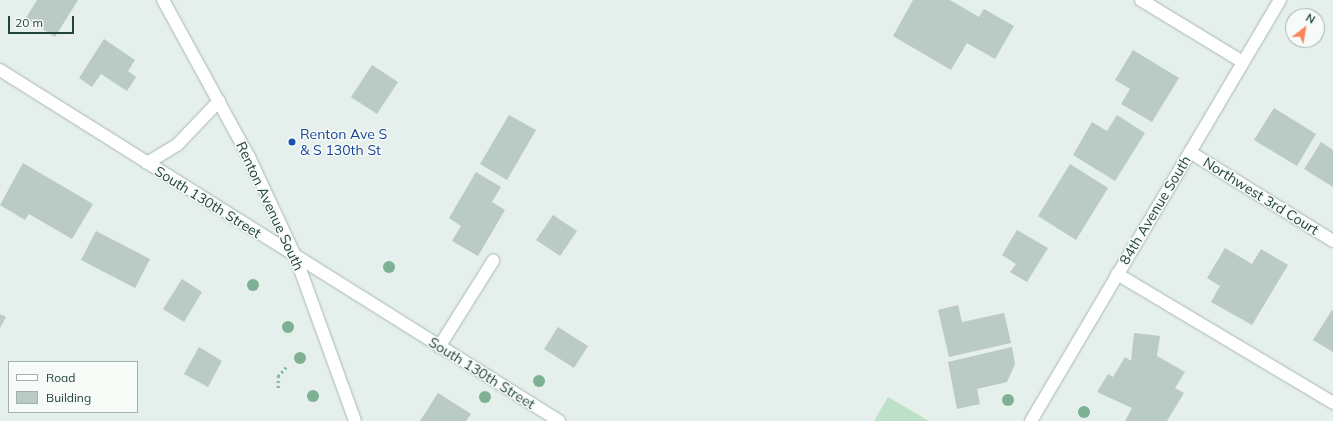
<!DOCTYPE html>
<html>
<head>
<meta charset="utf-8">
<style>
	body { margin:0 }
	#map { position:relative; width:1333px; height:421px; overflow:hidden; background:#e5efeb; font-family:Mulish,sans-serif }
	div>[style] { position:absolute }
	.green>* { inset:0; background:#bde1c8 }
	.building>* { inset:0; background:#bacac4 }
	.path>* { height:2.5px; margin-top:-1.25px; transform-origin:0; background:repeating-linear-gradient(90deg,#83b4a7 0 2px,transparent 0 5px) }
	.roads { filter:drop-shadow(0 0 1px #a7b8b3) drop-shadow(0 0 1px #a7b8b3) }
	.lane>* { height:12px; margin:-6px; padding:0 6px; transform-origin:6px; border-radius:6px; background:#fff }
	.street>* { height:12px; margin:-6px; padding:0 6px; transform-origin:6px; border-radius:6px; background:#fff }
	.secondary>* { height:12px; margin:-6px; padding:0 6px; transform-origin:6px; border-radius:6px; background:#fff }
	.trees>* { width:12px; height:12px; margin:-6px; border-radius:50%; background:#7eb094 }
	.dots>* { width:11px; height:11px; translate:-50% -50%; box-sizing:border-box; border:2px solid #f6fbf8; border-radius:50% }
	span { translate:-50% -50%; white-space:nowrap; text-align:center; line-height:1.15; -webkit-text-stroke:3px #f6fbf8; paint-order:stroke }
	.transit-label { font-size:14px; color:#164399 }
	.left { translate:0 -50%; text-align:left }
	.street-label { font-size:14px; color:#22423b }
	.legend { position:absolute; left:8px; top:361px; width:130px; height:52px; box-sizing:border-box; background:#f6fbf8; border:1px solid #a1b1ac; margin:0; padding:5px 7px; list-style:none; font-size:12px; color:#22423b }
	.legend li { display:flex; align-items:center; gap:8px; height:20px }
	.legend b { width:20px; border:1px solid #a1b1ac }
	.north { position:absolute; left:1285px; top:8px; width:40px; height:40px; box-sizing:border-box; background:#f6fbf8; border:1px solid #a1b1ac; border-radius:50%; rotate:31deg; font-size:11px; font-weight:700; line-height:16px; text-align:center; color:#22423b }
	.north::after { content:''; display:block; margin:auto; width:14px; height:18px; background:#fa8557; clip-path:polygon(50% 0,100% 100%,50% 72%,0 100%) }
	.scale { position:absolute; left:8px; top:16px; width:66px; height:18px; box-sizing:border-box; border:2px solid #22423b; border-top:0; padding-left:5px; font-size:12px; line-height:14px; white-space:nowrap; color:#22423b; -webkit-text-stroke:3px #f6fbf8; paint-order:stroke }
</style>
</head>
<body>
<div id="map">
	<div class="green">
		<i style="clip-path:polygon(888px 397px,929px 421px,874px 421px)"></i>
	</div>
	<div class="building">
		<i style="clip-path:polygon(37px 0,78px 0,55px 37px,26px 18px)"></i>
		<i style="clip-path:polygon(913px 0,950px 0,979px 17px,984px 9px,1014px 26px,995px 59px,967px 43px,951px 70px,893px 36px)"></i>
		<i style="clip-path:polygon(104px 39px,135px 60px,128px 71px,136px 77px,127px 91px,101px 74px,92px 87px,79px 78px)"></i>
		<i style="clip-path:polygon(1133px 50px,1179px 78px,1152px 122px,1121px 104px,1130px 89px,1115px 80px)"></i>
		<i style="clip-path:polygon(372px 65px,398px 82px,377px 114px,351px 97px)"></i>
		<i style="clip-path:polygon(1274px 108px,1316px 134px,1297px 166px,1254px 140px)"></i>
		<i style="clip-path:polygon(509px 115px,536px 130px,507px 180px,480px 164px)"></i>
		<i style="clip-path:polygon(1117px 115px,1145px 133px,1115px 181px,1073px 155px,1092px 122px,1107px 131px)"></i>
		<i style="clip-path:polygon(1321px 142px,1333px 150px,1333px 187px,1304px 169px)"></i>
		<i style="clip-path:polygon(23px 163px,93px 204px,72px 239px,29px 214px,25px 220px,0 205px)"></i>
		<i style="clip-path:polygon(1070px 164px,1108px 188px,1076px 240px,1038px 216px)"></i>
		<i style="clip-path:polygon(476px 172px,501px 187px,492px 202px,505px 210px,478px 256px,452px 241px,461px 226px,449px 218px)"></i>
		<i style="clip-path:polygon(553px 215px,577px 231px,560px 256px,536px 240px)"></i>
		<i style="clip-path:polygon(1017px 230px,1048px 248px,1027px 282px,1010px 272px,1016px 264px,1002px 255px)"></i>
		<i style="clip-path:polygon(96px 231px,150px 259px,135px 288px,81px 260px)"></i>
		<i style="clip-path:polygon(1225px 248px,1252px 264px,1261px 249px,1288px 265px,1252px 325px,1211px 302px,1220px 286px,1207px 278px)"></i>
		<i style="clip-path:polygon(182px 279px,202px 292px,184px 322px,163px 309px)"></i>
		<i style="clip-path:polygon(958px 305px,962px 322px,1004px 313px,1011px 343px,949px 357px,938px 310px)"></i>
		<i style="clip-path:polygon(1332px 310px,1333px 311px,1333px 352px,1313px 340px)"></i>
		<i style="clip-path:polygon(0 314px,6px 317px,0 328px)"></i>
		<i style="clip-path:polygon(558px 327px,588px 346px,574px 368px,544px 349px)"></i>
		<i style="clip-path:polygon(1134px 333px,1160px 336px,1157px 356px,1185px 372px,1175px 388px,1184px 393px,1167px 421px,1125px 421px,1132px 408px,1097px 392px,1108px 374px,1113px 377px,1125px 357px,1131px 361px)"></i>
		<i style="clip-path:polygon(199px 347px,222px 361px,208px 387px,184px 374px)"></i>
		<i style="clip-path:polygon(1012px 347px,1015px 364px,1007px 382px,977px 389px,980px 404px,957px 409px,948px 362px)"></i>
		<i style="clip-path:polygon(438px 393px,471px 414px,466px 421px,420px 421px)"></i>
	</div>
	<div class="path">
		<i style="left:278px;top:388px;width:12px;rotate:-90deg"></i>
		<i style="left:278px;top:376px;width:12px;rotate:-48deg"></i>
	</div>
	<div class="roads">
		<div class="lane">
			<i style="left:147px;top:163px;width:35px;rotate:-31deg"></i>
			<i style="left:177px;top:145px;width:61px;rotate:-46.3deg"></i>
			<i style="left:1117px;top:274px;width:252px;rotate:30.8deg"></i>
			<i style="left:439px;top:347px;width:102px;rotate:-57.9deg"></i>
		</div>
		<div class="street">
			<i style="left:0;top:70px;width:660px;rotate:32.12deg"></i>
			<i style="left:1190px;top:152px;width:168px;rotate:31.9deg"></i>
		</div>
		<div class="secondary">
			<i style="left:163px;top:0;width:179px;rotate:61.3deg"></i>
			<i style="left:249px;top:157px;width:111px;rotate:65deg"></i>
			<i style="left:296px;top:258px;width:173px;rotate:70.1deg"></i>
			<i style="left:1141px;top:0;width:119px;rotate:31.3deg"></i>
			<i style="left:1031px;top:421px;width:489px;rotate:-59.4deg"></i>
		</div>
	</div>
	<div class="trees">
		<i style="left:389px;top:267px"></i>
		<i style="left:253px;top:285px"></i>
		<i style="left:288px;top:327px"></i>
		<i style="left:300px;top:358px"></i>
		<i style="left:539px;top:381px"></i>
		<i style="left:313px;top:396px"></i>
		<i style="left:485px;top:397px"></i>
		<i style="left:1008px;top:400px"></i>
		<i style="left:1084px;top:412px"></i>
	</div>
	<div class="dots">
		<i style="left:292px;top:142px;background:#1a4fb4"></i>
	</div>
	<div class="transit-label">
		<span class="left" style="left:300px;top:142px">Renton Ave S<br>&amp; S 130th St</span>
	</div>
	<div class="street-label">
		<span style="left:1261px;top:196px;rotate:32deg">Northwest 3rd Court</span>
		<span style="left:208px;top:202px;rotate:32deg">South 130th Street</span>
		<span style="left:270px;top:206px;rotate:65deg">Renton Avenue South</span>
		<span style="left:1155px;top:210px;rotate:-59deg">84th Avenue South</span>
		<span style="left:482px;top:373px;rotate:32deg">South 130th Street</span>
	</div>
	<ul class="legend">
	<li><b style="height:5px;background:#fff"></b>Road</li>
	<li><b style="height:11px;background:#bacac4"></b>Building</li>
	</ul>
	<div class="north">N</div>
	<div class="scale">20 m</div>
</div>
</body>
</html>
